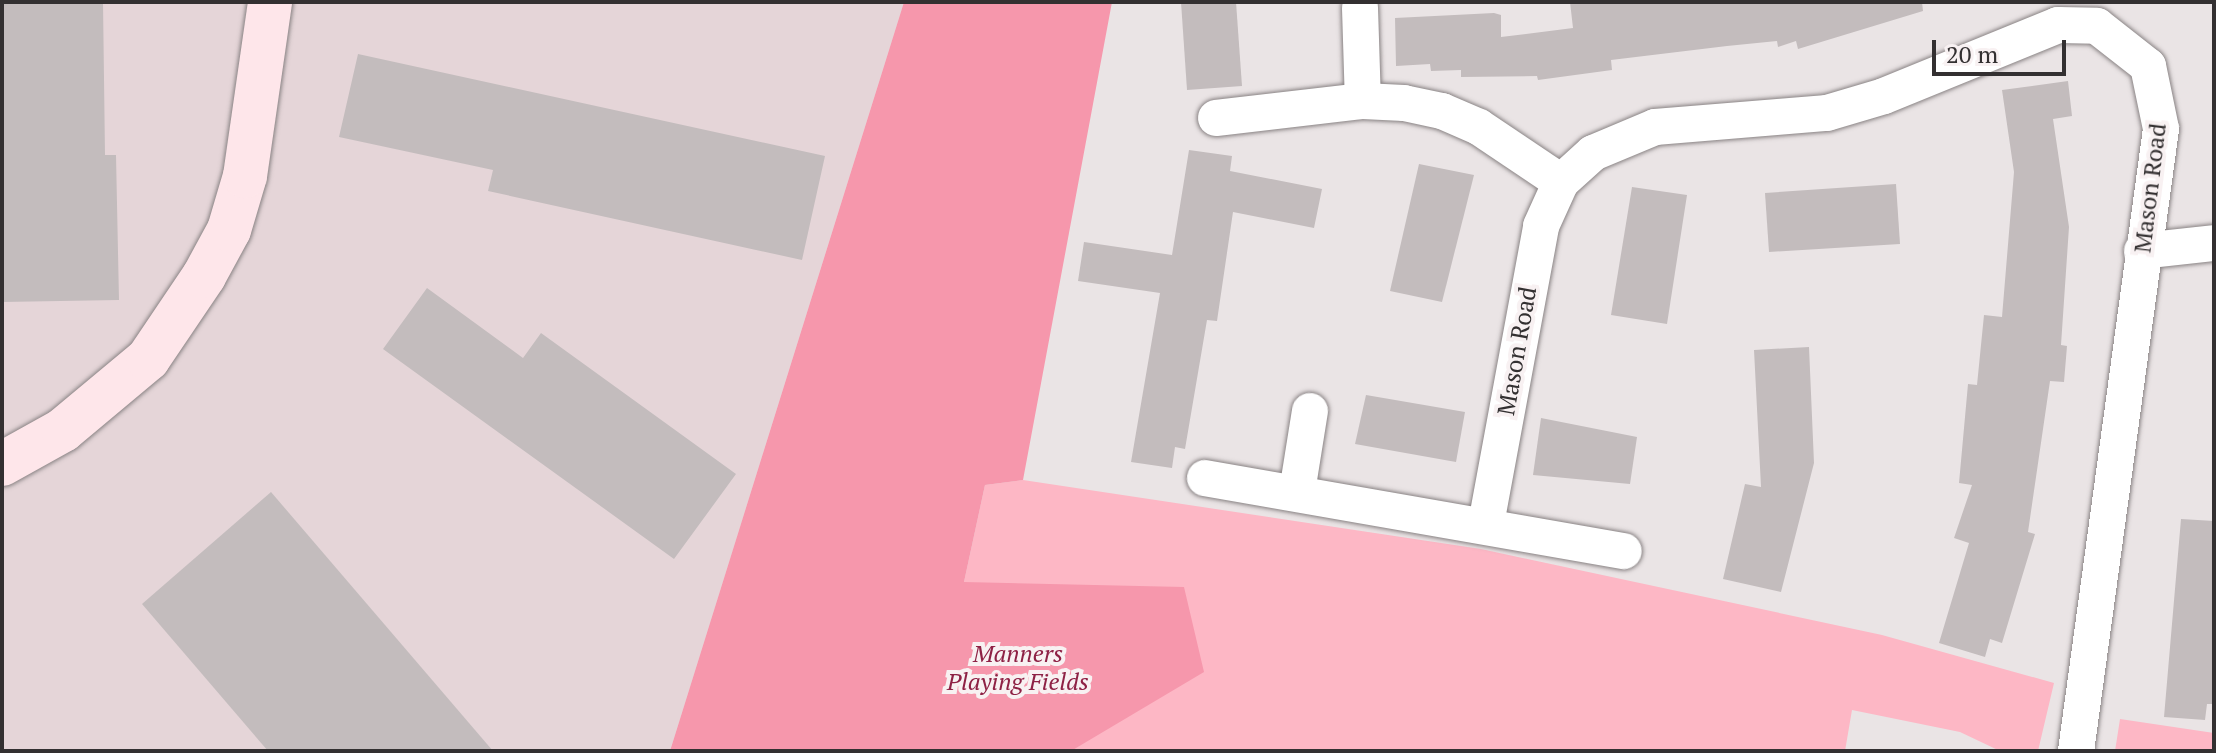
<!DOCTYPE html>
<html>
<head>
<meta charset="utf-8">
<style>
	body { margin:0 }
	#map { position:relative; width:2216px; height:753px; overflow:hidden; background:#eae4e5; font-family:"PT Serif",serif }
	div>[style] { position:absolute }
	.built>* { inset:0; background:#e5d5d8 }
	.green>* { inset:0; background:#fdb7c5 }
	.forest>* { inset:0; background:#f697ac }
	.building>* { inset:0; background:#c3bcbd }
	.roads { filter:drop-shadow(0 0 2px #898384) drop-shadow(0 0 2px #898384) }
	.street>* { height:36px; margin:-18px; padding:0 18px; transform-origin:18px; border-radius:18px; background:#fff }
	.secondary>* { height:44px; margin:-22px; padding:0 22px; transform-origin:22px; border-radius:22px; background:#fee6ea }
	span { translate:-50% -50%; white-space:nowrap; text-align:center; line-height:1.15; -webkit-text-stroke:8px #f8f1f2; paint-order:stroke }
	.street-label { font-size:24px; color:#333031 }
	.park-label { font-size:24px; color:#8e2145; font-style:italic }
	.frame { position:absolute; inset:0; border:4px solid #333031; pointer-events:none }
	.scale { position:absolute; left:1932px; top:40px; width:134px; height:36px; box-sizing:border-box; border:4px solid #333031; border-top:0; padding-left:10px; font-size:24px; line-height:28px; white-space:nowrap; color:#333031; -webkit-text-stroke:6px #f8f1f2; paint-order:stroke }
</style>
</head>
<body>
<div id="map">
	<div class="built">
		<i style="clip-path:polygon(2px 2px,904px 2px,670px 751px,2px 751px)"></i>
	</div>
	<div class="green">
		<i style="clip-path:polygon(1023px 480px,1481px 549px,1882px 635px,2054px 683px,2038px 751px,2000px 751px,1960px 732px,1852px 710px,1845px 751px,885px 751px,964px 582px,985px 485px)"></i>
		<i style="clip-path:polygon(2120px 719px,2214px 733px,2214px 751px,2115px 751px)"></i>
	</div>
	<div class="forest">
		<i style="clip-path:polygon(904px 2px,1112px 2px,1023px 480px,985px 485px,964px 582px,1184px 587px,1204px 672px,1071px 751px,670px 751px)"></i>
	</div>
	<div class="building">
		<i style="clip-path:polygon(2px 2px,103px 2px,105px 155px,116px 155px,119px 300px,2px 302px)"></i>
		<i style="clip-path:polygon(1181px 2px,1236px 2px,1242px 86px,1187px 90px)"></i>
		<i style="clip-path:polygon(1570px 2px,1922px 2px,1923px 11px,1798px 49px,1796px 41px,1778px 47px,1777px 41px,1727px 46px,1611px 60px,1612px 70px,1538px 80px,1537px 76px,1461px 77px,1461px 70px,1431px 71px,1430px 64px,1396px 66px,1395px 18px,1494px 13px,1501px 15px,1501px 37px,1573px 28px)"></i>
		<i style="clip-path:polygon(358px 54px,825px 156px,802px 260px,488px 191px,493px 170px,339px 137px)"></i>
		<i style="clip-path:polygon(2068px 81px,2072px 116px,2053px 119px,2069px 227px,2061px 345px,2067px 346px,2064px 382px,2050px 381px,2028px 532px,2035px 534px,2002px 643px,1990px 639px,1985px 657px,1939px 643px,1969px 543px,1954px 538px,1972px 485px,1959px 483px,1968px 384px,1977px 385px,1984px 315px,2002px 317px,2014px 172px,2002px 90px)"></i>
		<i style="clip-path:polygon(1189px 150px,1232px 156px,1230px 171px,1322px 189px,1314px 228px,1233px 212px,1217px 321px,1207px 320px,1185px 449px,1175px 447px,1172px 468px,1131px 462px,1160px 293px,1078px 281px,1084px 242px,1172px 255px)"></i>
		<i style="clip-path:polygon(1419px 164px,1474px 175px,1442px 302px,1390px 291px)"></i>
		<i style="clip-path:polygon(1896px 184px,1900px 244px,1769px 252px,1765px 193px)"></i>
		<i style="clip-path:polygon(1632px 187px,1687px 195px,1667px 324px,1611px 315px)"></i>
		<i style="clip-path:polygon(427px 288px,523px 358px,541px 333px,736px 474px,674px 559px,383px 349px)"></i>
		<i style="clip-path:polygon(1809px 347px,1814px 463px,1781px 592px,1723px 579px,1745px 484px,1761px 487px,1754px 350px)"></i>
		<i style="clip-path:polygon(1366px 395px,1465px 412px,1456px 462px,1355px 444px)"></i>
		<i style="clip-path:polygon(1541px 418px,1637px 437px,1630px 484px,1533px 475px)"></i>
		<i style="clip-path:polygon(271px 492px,493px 751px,268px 751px,142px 604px)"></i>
		<i style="clip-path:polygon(2181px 519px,2214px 521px,2214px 704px,2207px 704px,2205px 720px,2164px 717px)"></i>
	</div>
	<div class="roads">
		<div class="street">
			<i style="left:1360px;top:8px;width:93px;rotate:88.2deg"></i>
			<i style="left:1216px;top:118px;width:148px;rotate:-6.6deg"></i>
			<i style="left:1363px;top:101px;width:41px;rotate:2.8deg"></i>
			<i style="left:1404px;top:103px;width:39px;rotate:12deg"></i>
			<i style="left:1442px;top:111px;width:40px;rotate:23.4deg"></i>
			<i style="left:1479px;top:127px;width:99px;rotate:33.9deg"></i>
			<i style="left:2142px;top:251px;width:72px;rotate:-6.3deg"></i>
			<i style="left:1205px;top:478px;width:425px;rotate:9.9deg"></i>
			<i style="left:1297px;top:492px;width:82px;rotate:-80.9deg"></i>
			<i style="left:1486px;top:524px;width:303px;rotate:-79.5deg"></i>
			<i style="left:1541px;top:226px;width:48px;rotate:-65.6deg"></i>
			<i style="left:1561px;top:182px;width:43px;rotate:-42.2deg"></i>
			<i style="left:1593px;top:153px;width:67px;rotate:-22.8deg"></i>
			<i style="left:1655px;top:127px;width:173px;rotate:-4.7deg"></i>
			<i style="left:1827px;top:113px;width:59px;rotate:-16.6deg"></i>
			<i style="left:1884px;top:96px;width:188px;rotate:-22.2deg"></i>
			<i style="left:2058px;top:25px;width:39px;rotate:1deg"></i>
			<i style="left:2097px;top:26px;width:65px;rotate:38.1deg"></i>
			<i style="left:2148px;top:66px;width:64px;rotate:78.3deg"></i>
			<i style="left:2161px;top:129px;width:628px;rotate:97.78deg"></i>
		</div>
		<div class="secondary">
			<i style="left:2px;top:464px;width:70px;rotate:-29.1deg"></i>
			<i style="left:63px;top:430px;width:111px;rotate:-39.9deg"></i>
			<i style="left:148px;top:359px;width:100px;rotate:-56deg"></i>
			<i style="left:204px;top:276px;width:52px;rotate:-61.5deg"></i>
			<i style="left:229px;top:230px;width:56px;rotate:-73.5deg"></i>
			<i style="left:245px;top:176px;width:176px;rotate:-81.8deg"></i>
		</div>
	</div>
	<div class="street-label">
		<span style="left:2150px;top:188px;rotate:-83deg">Mason Road</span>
		<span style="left:1517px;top:351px;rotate:-80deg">Mason Road</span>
	</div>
	<div class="park-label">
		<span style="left:1018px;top:668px">Manners<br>Playing Fields</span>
	</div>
	<div class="frame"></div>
	<div class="scale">20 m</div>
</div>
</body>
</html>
